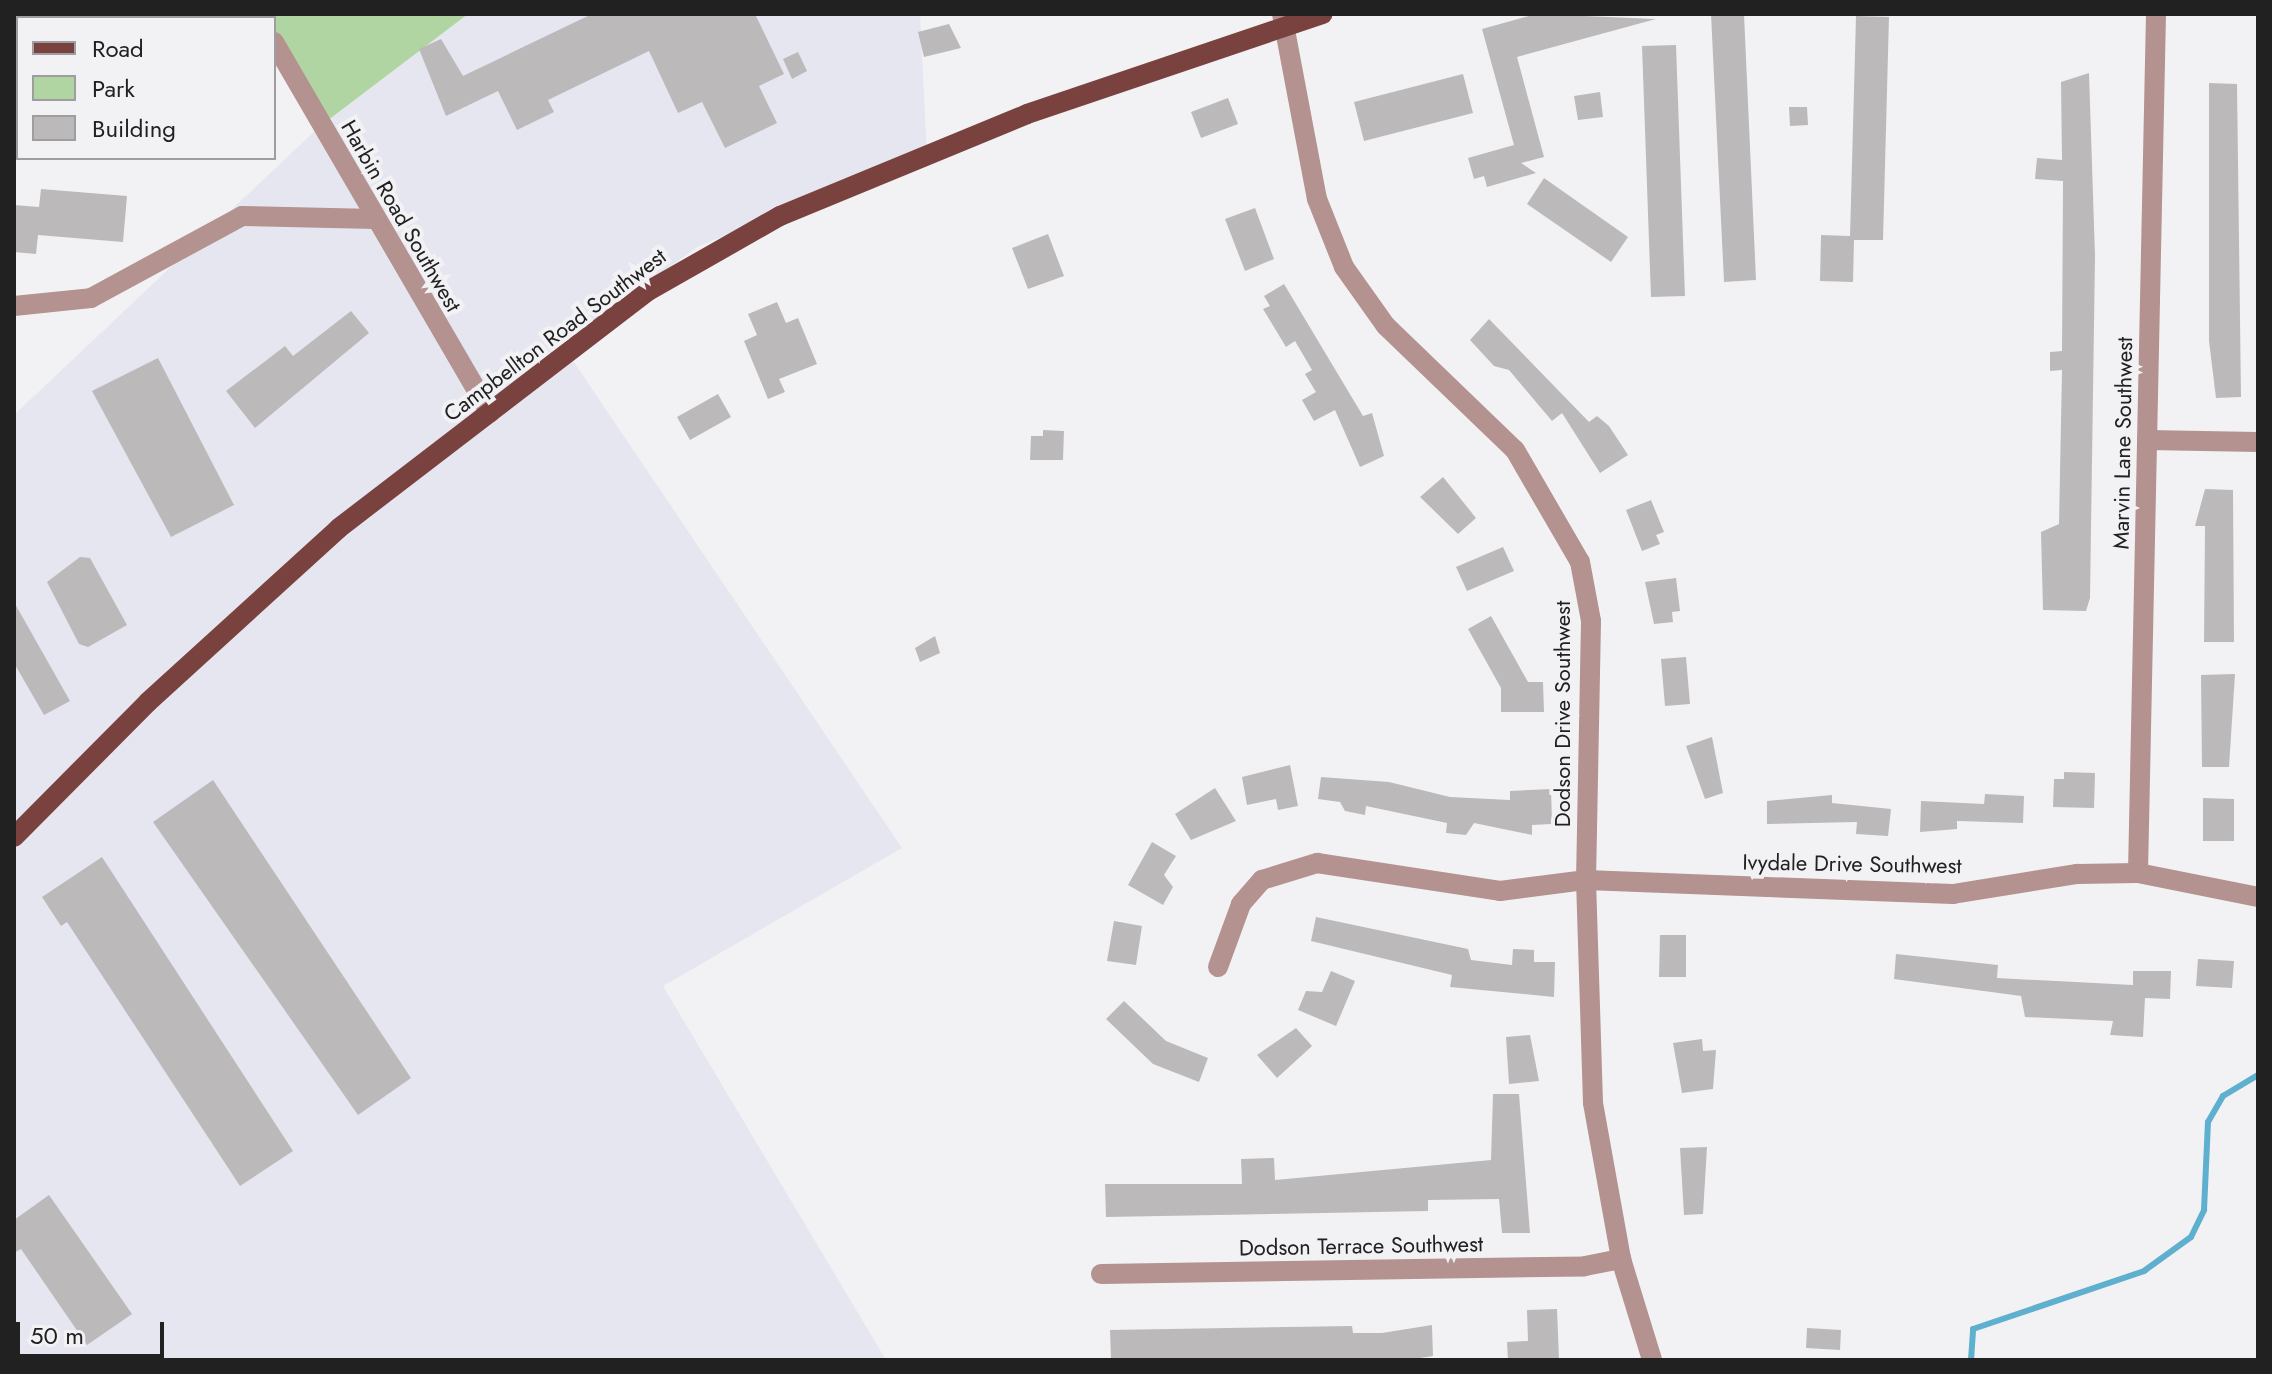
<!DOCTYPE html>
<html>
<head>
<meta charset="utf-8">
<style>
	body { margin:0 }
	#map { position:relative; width:2272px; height:1374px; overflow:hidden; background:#f2f2f5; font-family:Jost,sans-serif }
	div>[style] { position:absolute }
	.built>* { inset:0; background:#e5e6f0 }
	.green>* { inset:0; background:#b0d5a2 }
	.stream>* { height:6px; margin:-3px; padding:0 3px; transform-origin:3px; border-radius:3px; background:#5fb0cf }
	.building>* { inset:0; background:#bcb9bb }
	.minor>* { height:20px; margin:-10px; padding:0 10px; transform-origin:10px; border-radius:10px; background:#b3928f }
	.major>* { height:20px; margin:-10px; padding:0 10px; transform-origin:10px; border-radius:10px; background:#7a423f }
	span { translate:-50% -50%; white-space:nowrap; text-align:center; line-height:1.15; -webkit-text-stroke:8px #f2f2f5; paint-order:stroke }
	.street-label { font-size:22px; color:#212122 }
	.frame { position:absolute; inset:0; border:16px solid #212122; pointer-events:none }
	.legend { position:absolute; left:16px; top:16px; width:260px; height:144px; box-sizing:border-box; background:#f2f2f5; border:2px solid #9e9ea1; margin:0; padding:10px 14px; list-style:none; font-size:24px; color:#212122 }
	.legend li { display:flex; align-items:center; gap:16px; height:40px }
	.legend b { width:40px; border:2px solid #9e9ea1 }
	.scale { position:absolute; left:16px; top:1322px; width:148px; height:36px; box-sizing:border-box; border:4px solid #212122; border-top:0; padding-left:10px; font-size:24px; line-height:28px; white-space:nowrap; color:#212122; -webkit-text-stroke:6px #f2f2f5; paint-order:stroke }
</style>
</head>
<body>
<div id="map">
	<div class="built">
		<i style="clip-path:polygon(468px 14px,920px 14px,927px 156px,699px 246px,561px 343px,902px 848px,663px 986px,886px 1360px,14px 1360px,14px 415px,319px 127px)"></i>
	</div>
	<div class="green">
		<i style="clip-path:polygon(256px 14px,468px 14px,319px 127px,274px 46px,274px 18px)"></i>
	</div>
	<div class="stream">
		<i style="left:1971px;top:1360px;width:31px;rotate:-86deg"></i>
		<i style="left:1973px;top:1329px;width:181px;rotate:-18.7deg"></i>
		<i style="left:2144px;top:1271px;width:58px;rotate:-35.9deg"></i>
		<i style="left:2191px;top:1237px;width:30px;rotate:-64deg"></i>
		<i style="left:2204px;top:1210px;width:88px;rotate:-87.4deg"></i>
		<i style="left:2208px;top:1122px;width:30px;rotate:-60deg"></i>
		<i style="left:2223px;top:1096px;width:41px;rotate:-31deg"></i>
	</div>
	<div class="building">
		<i style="clip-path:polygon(592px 14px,755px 14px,784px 74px,759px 86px,777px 123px,725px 148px,702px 102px,678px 113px,649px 51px,548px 100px,554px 112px,517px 130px,498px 91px,446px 116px,419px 49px,441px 39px,463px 76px)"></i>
		<i style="clip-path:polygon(1536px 14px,1656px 19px,1517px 57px,1544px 157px,1521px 163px,1536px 173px,1487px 187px,1484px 176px,1474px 179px,1468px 158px,1514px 145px,1482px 29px)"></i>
		<i style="clip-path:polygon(1711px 14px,1744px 14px,1756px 280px,1724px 282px)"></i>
		<i style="clip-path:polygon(1856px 16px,1889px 17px,1883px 240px,1854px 240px,1853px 282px,1820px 281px,1821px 235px,1850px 236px)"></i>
		<i style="clip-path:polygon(949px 24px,961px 48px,924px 57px,918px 32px)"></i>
		<i style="clip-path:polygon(1676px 45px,1685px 296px,1651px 297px,1642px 46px)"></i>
		<i style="clip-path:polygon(798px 52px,807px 71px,792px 79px,783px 59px)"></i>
		<i style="clip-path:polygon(2089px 73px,2095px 256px,2090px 598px,2086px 611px,2043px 610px,2041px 532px,2059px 524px,2062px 370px,2050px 371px,2050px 352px,2062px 351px,2063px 181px,2035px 179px,2037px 158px,2062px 160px,2061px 82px)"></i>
		<i style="clip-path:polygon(1463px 74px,1473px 113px,1364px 141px,1354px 102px)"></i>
		<i style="clip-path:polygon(2209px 83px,2237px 84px,2241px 397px,2216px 398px,2209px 341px)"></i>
		<i style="clip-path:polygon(1600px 92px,1603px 117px,1578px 120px,1574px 96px)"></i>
		<i style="clip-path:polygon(1228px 98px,1238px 124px,1201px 138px,1191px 112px)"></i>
		<i style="clip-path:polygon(1789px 107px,1807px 107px,1808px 125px,1790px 126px)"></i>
		<i style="clip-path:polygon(1544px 178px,1628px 237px,1611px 262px,1527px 204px)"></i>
		<i style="clip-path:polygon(41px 189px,127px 196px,123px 242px,38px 235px,36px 254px,14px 252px,14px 205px,39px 207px)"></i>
		<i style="clip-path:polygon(1255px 208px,1274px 259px,1245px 271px,1225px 219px)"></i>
		<i style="clip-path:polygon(1048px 234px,1064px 276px,1028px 289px,1012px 248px)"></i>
		<i style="clip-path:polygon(1284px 284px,1363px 416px,1372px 413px,1384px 456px,1360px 467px,1335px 410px,1314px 421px,1302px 400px,1316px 392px,1305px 374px,1312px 370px,1295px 341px,1286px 347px,1263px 309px,1270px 306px,1264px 296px)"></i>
		<i style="clip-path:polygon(777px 302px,786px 323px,798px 318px,817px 364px,779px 379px,785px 392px,768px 399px,744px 341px,757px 335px,748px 314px)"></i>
		<i style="clip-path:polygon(351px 311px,369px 333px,255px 428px,226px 391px,285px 346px,293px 356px)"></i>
		<i style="clip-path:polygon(1489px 319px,1589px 422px,1597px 416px,1609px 426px,1628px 455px,1600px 473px,1562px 413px,1552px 421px,1509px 370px,1494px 366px,1470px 340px)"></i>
		<i style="clip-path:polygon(158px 358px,234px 505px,171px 537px,92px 391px)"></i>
		<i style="clip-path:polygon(718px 394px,731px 417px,690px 440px,677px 417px)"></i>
		<i style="clip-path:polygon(1043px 430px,1064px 431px,1063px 460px,1030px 460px,1031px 436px,1043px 436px)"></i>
		<i style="clip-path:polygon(1443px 477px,1476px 518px,1458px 534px,1420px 497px)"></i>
		<i style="clip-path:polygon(2205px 489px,2233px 490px,2234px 642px,2204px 642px,2205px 526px,2195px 526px)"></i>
		<i style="clip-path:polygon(1651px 500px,1664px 532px,1656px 535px,1660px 544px,1642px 551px,1626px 510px)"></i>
		<i style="clip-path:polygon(1503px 547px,1514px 571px,1467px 591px,1456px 567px)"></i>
		<i style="clip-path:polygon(80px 557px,90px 558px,127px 625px,88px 647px,79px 644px,47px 582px)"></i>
		<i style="clip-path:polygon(1676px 578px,1680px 611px,1672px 612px,1673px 622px,1654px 624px,1645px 582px)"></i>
		<i style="clip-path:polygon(14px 602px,70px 701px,44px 715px,14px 663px)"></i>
		<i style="clip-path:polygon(1491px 616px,1528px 682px,1543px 682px,1544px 712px,1501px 712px,1501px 688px,1468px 629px)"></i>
		<i style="clip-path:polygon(935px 636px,940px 653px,920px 662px,915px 648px)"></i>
		<i style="clip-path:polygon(1686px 657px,1690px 704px,1665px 706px,1661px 659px)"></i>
		<i style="clip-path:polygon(2235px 674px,2229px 767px,2202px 767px,2201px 675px)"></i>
		<i style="clip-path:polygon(1712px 737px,1723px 793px,1705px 799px,1686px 746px)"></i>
		<i style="clip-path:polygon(1290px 765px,1298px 806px,1278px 810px,1276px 799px,1247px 805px,1242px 777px)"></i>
		<i style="clip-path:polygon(2064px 772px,2095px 773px,2094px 808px,2053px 807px,2054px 779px,2064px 779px)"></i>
		<i style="clip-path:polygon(1321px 777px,1389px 782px,1450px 797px,1510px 800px,1510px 791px,1551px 789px,1552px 824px,1532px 825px,1532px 835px,1474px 823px,1466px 835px,1446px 833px,1447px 823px,1366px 806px,1365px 815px,1345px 811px,1340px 802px,1318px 799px)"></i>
		<i style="clip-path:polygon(213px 780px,411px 1078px,358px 1115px,153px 822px)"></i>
		<i style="clip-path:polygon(1215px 788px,1236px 821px,1191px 840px,1175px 814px)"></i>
		<i style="clip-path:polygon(1985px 794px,2024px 796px,2023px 823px,1957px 821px,1957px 829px,1920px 832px,1921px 801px,1984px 804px)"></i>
		<i style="clip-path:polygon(1832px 795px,1832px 803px,1891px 809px,1888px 836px,1856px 834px,1857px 822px,1767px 824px,1767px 801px)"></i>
		<i style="clip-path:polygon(2203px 798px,2234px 799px,2234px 841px,2203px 841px)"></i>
		<i style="clip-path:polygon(1152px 842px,1176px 856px,1164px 875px,1173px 887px,1163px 905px,1128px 885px)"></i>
		<i style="clip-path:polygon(102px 857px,293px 1151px,240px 1186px,67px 922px,61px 926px,42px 897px)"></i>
		<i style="clip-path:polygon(1316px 917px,1468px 949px,1471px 960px,1512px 965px,1513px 949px,1534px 950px,1534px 962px,1555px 962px,1554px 997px,1450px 987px,1452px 975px,1311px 941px)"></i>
		<i style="clip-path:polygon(1114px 921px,1142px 926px,1136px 965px,1107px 961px)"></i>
		<i style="clip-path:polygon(1660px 935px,1686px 935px,1686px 977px,1659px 977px)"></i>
		<i style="clip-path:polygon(1896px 954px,1998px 965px,1997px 978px,2133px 985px,2133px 971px,2171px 971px,2170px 999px,2145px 998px,2143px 1037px,2110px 1035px,2113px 1021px,2025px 1017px,2021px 996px,1894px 979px)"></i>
		<i style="clip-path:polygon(2198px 959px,2234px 961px,2232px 988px,2196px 986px)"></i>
		<i style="clip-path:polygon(1331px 971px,1355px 981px,1336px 1026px,1298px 1010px,1306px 991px,1322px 992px)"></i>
		<i style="clip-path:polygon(1124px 1001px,1166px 1041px,1208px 1058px,1199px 1082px,1153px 1064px,1106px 1019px)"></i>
		<i style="clip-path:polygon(1296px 1028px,1312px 1046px,1277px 1078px,1257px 1055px)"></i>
		<i style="clip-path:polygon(1530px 1035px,1539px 1081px,1509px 1084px,1506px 1037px)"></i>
		<i style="clip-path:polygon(1702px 1039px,1703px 1051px,1716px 1050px,1713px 1089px,1682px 1093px,1673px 1043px)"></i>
		<i style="clip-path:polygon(1493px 1094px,1519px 1094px,1530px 1233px,1502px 1233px,1499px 1199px,1428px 1200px,1428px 1211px,1106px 1217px,1105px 1184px,1242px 1184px,1241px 1159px,1274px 1158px,1275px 1180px,1491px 1160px)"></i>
		<i style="clip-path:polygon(1707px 1147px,1703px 1214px,1684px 1215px,1680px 1148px)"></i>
		<i style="clip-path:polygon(49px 1195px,132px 1314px,87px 1345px,21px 1249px,14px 1253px,14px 1220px)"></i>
		<i style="clip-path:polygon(1557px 1309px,1559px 1359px,1508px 1360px,1507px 1342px,1528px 1341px,1527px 1310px)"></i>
		<i style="clip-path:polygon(1432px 1325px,1433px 1356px,1407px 1360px,1111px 1359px,1110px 1330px,1352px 1326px,1353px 1333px,1382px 1333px)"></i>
		<i style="clip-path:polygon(1807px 1328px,1841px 1330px,1840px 1350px,1806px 1348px)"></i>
	</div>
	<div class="minor">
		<i style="left:258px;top:14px;width:4px;rotate:63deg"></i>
		<i style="left:1282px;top:14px;width:188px;rotate:79.3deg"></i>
		<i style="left:1317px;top:199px;width:73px;rotate:68.3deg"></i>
		<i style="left:1344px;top:267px;width:72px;rotate:54.6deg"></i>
		<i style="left:1386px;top:326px;width:179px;rotate:43.9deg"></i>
		<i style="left:1515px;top:450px;width:129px;rotate:59.9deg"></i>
		<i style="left:1580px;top:562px;width:60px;rotate:79.4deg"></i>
		<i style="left:1591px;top:621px;width:259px;rotate:91.1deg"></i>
		<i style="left:1586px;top:880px;width:223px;rotate:88.2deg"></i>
		<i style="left:1593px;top:1103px;width:158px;rotate:79.8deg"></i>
		<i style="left:1621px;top:1259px;width:106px;rotate:72.9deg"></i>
		<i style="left:274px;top:42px;width:429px;rotate:59.8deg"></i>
		<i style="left:14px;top:306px;width:77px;rotate:-5.9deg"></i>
		<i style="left:91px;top:298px;width:172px;rotate:-28.5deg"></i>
		<i style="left:242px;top:216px;width:133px;rotate:1.3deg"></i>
		<i style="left:2147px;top:440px;width:111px;rotate:1deg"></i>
		<i style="left:2138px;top:873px;width:859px;rotate:-88.8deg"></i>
		<i style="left:1218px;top:967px;width:67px;rotate:-69.9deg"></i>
		<i style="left:1241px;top:904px;width:32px;rotate:-49deg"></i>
		<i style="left:1262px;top:880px;width:58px;rotate:-17.2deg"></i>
		<i style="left:1317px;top:863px;width:185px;rotate:8.7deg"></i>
		<i style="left:1500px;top:891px;width:87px;rotate:-7.3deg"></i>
		<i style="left:1586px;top:880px;width:367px;rotate:2.2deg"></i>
		<i style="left:1953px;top:894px;width:126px;rotate:-9.2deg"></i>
		<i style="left:2077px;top:874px;width:61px;rotate:-0.9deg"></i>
		<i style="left:2138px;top:873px;width:122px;rotate:11.3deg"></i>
		<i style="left:1101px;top:1274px;width:484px;rotate:-0.9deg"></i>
		<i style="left:1585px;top:1266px;width:37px;rotate:-11deg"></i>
	</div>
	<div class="major">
		<i style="left:14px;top:837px;width:190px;rotate:-45.2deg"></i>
		<i style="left:148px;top:702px;width:258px;rotate:-42.3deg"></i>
		<i style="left:339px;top:528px;width:389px;rotate:-37.5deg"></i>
		<i style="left:648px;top:291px;width:152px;rotate:-29.6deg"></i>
		<i style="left:780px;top:216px;width:267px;rotate:-22.4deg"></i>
		<i style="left:1027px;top:114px;width:312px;rotate:-18.7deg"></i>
	</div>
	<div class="street-label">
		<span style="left:401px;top:216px;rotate:60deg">Harbin Road Southwest</span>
		<span style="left:555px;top:335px;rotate:-37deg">Campbellton Road Southwest</span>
		<span style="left:2123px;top:443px;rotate:-89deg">Marvin Lane Southwest</span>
		<span style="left:1563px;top:714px;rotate:-90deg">Dodson Drive Southwest</span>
		<span style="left:1852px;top:864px;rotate:1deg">Ivydale Drive Southwest</span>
		<span style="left:1361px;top:1246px;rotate:-1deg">Dodson Terrace Southwest</span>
	</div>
	<div class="frame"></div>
	<ul class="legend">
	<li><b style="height:10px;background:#7a423f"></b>Road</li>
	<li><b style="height:22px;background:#b0d5a2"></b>Park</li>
	<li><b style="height:22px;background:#bcb9bb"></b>Building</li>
	</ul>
	<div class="scale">50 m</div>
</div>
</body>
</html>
